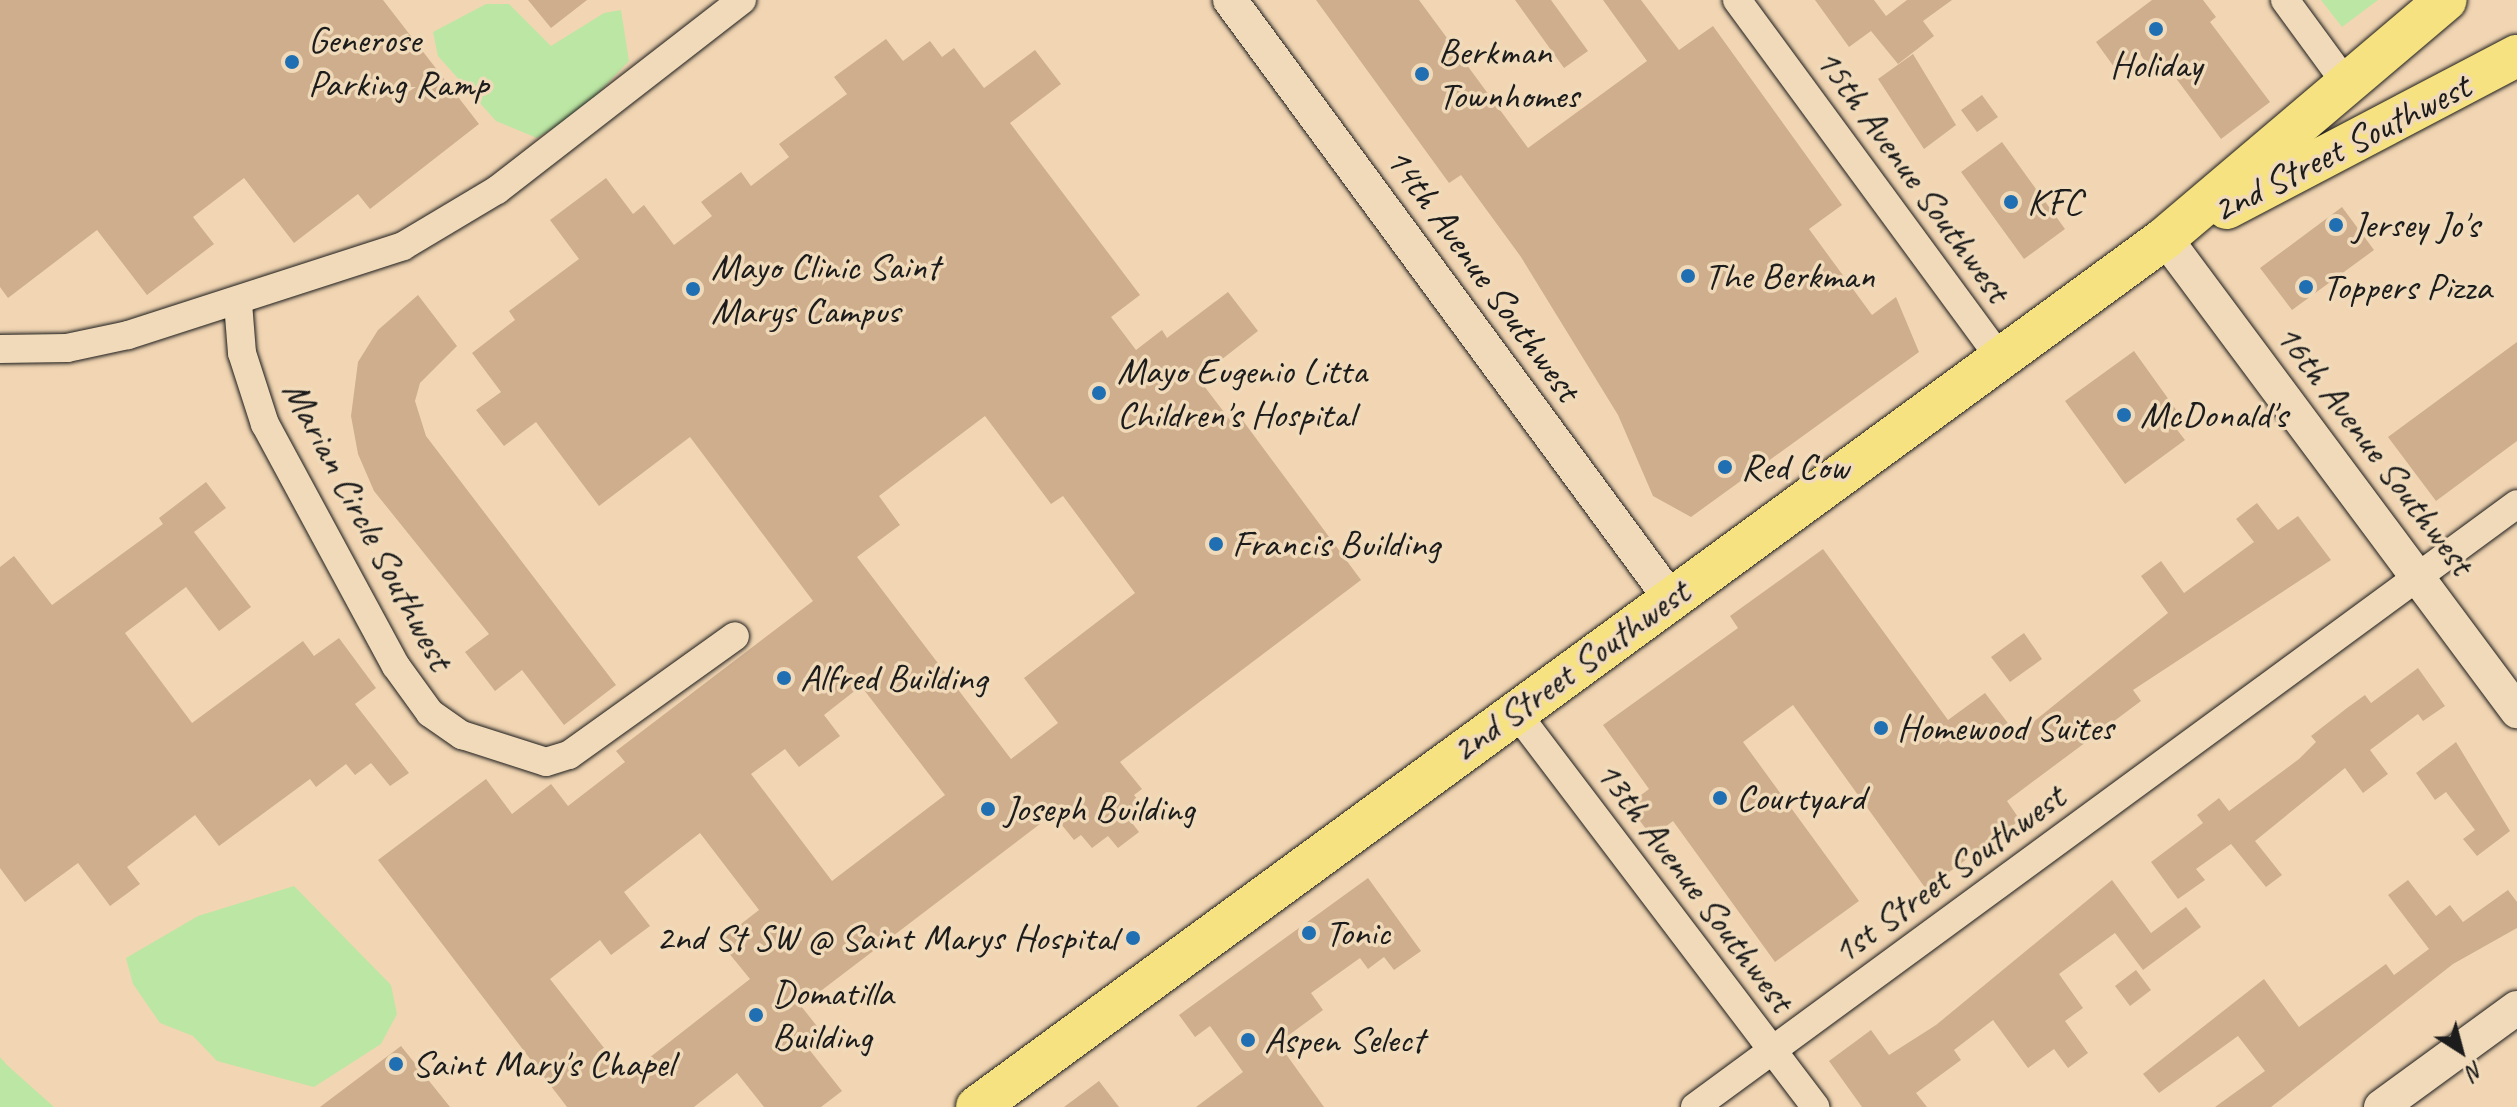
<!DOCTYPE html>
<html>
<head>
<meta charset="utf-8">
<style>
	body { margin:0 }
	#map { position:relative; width:2517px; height:1107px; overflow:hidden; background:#f2d6b3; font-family:Caveat,sans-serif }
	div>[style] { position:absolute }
	.green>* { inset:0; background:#bce6a3 }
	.building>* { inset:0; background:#ceae8c }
	.roads { filter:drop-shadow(0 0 2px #1c1c1c) drop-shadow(0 0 2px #1c1c1c) }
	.minor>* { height:28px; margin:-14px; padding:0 14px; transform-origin:14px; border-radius:14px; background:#f0dab9 }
	.tertiary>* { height:34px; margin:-17px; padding:0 17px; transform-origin:17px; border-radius:17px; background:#f0dab9 }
	.primary>* { height:42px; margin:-21px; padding:0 21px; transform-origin:21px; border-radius:21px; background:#f6e281 }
	.dots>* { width:22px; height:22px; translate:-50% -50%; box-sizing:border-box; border:4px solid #f0dab9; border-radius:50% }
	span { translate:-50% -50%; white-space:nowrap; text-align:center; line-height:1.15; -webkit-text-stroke:7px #f0dab9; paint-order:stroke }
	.poi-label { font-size:38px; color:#1c1c1c }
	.left { translate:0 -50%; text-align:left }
	.right { translate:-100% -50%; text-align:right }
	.street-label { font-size:38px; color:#1c1c1c }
	.north { position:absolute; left:2421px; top:1011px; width:80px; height:80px; -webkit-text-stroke:6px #f0dab9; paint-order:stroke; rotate:144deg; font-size:22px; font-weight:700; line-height:32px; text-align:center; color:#1c1c1c }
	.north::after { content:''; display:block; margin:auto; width:28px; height:36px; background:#1c1c1c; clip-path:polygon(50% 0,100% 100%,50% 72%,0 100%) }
</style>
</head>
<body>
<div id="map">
	<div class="green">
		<i style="clip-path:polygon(2321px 0,2378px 0,2342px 27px)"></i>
		<i style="clip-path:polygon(486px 4px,509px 4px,551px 46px,604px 13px,621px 10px,629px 61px,581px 111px,537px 138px,496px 121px,438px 56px,433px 32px)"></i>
		<i style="clip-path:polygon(294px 886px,391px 985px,397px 1014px,381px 1044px,314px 1087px,217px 1061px,193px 1036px,160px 1023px,133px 984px,126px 958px,198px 916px)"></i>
		<i style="clip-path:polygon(0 1057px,7px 1065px,54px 1107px,0 1107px)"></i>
	</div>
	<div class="building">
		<i style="clip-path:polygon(0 0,383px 0,479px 124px,370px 209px,358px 194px,294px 243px,244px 178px,193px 217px,214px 244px,147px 295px,97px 230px,8px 298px,0 287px)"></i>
		<i style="clip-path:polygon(528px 0,587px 0,551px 28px)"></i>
		<i style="clip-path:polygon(1316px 0,1419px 0,1528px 148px,1647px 61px,1603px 0,1641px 0,1679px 50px,1713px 26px,1842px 205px,1809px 229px,1872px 315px,1896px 297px,1919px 352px,1691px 517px,1653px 496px,1618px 415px,1521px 257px,1461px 175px,1449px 183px)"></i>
		<i style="clip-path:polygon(1515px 0,1551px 0,1588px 51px,1564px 68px)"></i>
		<i style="clip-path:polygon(1815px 0,1874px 0,1886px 16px,1907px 0,1952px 0,1923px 21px,1934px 36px,1898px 64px,1871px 31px,1849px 47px)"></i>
		<i style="clip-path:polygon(2152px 0,2203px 0,2216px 17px,2210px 22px,2270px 102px,2221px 139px,2161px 58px,2149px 67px,2140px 54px,2117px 71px,2096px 42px)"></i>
		<i style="clip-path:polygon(evenodd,886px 39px,903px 61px,930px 41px,942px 57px,954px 48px,984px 88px,1035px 50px,1061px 84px,1010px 123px,1140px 295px,1111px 317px,1136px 350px,1162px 330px,1167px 338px,1228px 292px,1258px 331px,1198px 378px,1230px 420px,1238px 414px,1361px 580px,1120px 762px,1142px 789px,1134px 795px,1144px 808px,1129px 819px,1139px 832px,1118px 848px,1108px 836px,1092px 848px,1081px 835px,1074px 840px,1053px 814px,801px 1006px,820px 1030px,804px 1043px,842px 1091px,821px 1107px,764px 1107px,737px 1073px,694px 1107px,567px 1107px,378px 860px,486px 779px,512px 814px,551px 784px,568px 806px,625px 762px,616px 751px,813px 601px,690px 437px,599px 506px,536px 422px,504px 446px,476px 410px,501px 392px,472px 353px,515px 320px,509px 311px,579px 259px,550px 220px,606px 178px,633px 214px,644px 205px,674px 245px,712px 216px,701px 202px,741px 172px,751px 186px,789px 157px,779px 144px,847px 94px,834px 77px,886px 39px,985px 416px,1051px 504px,1063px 496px,1135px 593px,1024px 678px,1058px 723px,1011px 759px,857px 557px,900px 525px,879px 496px,985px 416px,886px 39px,861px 686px,945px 795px,832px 881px,751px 774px,785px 749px,799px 767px,840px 736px,824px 715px,861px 686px,886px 39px,700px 833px,759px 910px,719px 941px,750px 979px,626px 1076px,550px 979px,600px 940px,611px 955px,650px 926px,624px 892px,700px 833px)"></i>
		<i style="clip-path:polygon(1913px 54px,1956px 125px,1924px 149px,1878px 79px)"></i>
		<i style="clip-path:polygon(1982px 95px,1998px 117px,1977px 132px,1961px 110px)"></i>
		<i style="clip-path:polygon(2002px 142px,2065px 229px,2024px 259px,1961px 172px)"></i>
		<i style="clip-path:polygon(2342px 207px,2374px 250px,2292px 310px,2260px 268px)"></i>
		<i style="clip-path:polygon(418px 295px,457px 346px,420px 383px,415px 401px,426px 436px,616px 685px,564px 725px,522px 670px,495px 691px,465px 652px,489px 634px,374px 491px,358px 454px,351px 416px,358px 362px,378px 330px)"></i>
		<i style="clip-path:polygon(2517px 342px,2517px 441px,2436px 501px,2388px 437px)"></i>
		<i style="clip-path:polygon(2134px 351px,2177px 411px,2168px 418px,2185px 440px,2125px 484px,2065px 401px)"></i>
		<i style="clip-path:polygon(206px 482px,226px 508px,194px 532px,251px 607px,219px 631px,186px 587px,125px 633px,192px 723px,303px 641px,314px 656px,339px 638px,376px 688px,355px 704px,409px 773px,390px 786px,371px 763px,355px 775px,346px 764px,316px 787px,310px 779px,219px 846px,195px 815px,127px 867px,140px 884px,110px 906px,78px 863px,25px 902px,0 868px,0 567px,14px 556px,52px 605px,163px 524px,159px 518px)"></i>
		<i style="clip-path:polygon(2257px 503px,2278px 530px,2298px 516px,2331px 560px,2133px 690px,2141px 701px,2007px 801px,2020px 820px,1926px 889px,1793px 705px,1743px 742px,1859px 901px,1775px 962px,1673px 821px,1652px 837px,1628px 805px,1649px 789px,1603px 725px,1738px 628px,1730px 616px,1823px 549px,1948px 720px,1985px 693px,2017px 735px,2168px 613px,2141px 576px,2161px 561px,2184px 593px,2254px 542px,2236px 519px)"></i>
		<i style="clip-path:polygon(2024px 633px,2042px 659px,2010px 682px,1991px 657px)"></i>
		<i style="clip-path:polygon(2418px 668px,2445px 706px,2423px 721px,2418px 714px,2370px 750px,2388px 774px,2363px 793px,2345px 768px,2255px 841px,2282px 875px,2266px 887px,2231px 844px,2196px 869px,2205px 880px,2178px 899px,2151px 862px,2203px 823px,2197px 815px,2219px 798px,2229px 811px,2299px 759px,2316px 742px,2311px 736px,2347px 708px,2365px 695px,2371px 703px)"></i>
		<i style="clip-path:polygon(2456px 742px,2510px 831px,2477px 856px,2463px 839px,2475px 830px,2446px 792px,2435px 800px,2416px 773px)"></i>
		<i style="clip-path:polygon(1368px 878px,1421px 951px,1394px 970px,1384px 957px,1368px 969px,1360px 958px,1311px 993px,1323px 1010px,1278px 1043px,1324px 1107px,1196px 1107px,1243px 1072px,1210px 1026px,1195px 1037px,1179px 1015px)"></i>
		<i style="clip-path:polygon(2112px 880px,2151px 933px,2186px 907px,2201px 927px,2143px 970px,2115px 933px,2059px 974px,2083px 1008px,2065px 1021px,2088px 1053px,2068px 1068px,2054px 1049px,2028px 1068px,1993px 1020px,1954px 1050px,1961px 1060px,1916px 1093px,1927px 1107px,1862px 1107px,1829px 1061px,1871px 1030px,1889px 1055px,1936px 1025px)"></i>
		<i style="clip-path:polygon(2408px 880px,2436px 916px,2450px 905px,2463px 922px,2508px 890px,2517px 902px,2517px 928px,2453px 964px,2271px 1107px,2215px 1107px,2265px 1071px,2238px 1036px,2159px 1093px,2143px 1074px,2264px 979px,2299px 1027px,2386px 964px,2394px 975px,2429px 949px,2388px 895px)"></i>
		<i style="clip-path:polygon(2136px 970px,2151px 990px,2130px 1006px,2115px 986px)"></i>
		<i style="clip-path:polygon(401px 1046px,450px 1107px,320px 1107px)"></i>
		<i style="clip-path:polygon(1099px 1081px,1119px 1107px,1064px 1107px)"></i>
	</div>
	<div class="roads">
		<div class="minor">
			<i style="left:1737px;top:0;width:443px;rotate:53.7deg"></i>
			<i style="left:2285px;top:0;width:107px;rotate:53.8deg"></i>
			<i style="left:238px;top:303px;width:50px;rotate:85.4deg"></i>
			<i style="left:242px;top:353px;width:75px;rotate:72.1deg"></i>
			<i style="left:265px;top:424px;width:275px;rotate:61.6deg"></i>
			<i style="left:396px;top:666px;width:58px;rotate:54.1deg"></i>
			<i style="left:430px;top:713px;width:39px;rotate:35deg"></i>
			<i style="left:462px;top:735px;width:88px;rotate:17.8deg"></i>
			<i style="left:546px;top:762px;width:24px;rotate:-17deg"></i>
			<i style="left:569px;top:755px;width:204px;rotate:-35.6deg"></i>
			<i style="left:0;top:349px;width:67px;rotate:-0.9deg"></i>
			<i style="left:67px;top:348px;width:62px;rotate:-12deg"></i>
			<i style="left:128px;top:335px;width:289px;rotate:-17.9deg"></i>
			<i style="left:403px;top:246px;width:109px;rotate:-30.8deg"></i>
			<i style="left:497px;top:190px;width:310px;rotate:-37.8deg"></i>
			<i style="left:1515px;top:711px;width:497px;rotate:52.8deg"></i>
			<i style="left:1695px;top:1107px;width:1019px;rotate:-36.26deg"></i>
		</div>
		<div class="tertiary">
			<i style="left:1230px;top:0;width:742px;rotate:53.65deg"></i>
			<i style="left:2165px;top:238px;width:590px;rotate:53.34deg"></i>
			<i style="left:2381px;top:1107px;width:168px;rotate:-36.1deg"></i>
		</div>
		<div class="primary">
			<i style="left:2227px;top:208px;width:327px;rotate:-27.7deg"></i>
			<i style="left:977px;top:1107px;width:1472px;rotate:-36.18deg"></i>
			<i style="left:2165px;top:238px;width:368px;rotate:-40.3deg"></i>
		</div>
	</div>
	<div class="dots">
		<i style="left:2156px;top:29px;background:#1f6fb2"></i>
		<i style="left:292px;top:62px;background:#1f6fb2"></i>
		<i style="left:1422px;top:74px;background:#1f6fb2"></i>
		<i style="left:2011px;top:202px;background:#1f6fb2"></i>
		<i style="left:2336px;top:225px;background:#1f6fb2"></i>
		<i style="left:1688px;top:276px;background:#1f6fb2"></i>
		<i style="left:2306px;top:287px;background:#1f6fb2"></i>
		<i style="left:693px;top:289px;background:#1f6fb2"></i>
		<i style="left:1099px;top:393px;background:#1f6fb2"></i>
		<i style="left:2124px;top:415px;background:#1f6fb2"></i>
		<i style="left:1725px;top:467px;background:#1f6fb2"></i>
		<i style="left:1216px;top:544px;background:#1f6fb2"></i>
		<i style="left:784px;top:678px;background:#1f6fb2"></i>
		<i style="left:1881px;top:728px;background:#1f6fb2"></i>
		<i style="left:1720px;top:798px;background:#1f6fb2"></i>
		<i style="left:988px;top:809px;background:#1f6fb2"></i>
		<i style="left:1309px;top:933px;background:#1f6fb2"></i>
		<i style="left:1133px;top:938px;background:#1f6fb2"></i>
		<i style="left:756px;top:1015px;background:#1f6fb2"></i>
		<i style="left:1248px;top:1040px;background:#1f6fb2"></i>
		<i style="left:396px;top:1064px;background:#1f6fb2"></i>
	</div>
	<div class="poi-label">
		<span class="left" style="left:308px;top:62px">Generose<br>Parking Ramp</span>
		<span class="left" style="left:1438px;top:74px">Berkman<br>Townhomes</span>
		<span style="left:2156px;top:65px">Holiday</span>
		<span class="left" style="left:2027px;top:202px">KFC</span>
		<span class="left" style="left:2352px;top:225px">Jersey Jo's</span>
		<span class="left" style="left:711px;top:289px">Mayo Clinic Saint<br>Marys Campus</span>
		<span class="left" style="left:1704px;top:276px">The Berkman</span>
		<span class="left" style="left:2322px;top:287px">Toppers Pizza</span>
		<span class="left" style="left:1117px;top:393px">Mayo Eugenio Litta<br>Children's Hospital</span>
		<span class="left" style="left:2140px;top:415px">McDonald's</span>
		<span class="left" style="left:1741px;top:467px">Red Cow</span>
		<span class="left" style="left:1232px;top:544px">Francis Building</span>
		<span class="left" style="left:800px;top:678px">Alfred Building</span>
		<span class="left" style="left:1897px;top:728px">Homewood Suites</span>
		<span class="left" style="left:1736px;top:798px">Courtyard</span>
		<span class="left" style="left:1004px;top:809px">Joseph Building</span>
		<span class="left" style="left:1325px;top:933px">Tonic</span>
		<span class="right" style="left:1117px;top:938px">2nd St SW @ Saint Marys Hospital</span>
		<span class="left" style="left:772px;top:1015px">Domatilla<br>Building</span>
		<span class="left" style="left:1264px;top:1040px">Aspen Select</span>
		<span class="left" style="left:412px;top:1064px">Saint Mary's Chapel</span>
	</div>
	<div class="street-label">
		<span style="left:2341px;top:148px;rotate:-27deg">2nd Street Southwest</span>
		<span style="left:1913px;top:175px;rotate:54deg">15th Avenue Southwest</span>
		<span style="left:1483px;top:274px;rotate:54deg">14th Avenue Southwest</span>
		<span style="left:2375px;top:449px;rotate:53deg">16th Avenue Southwest</span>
		<span style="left:368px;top:525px;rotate:62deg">Marian Circle Southwest</span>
		<span style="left:1570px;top:671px;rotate:-36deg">2nd Street Southwest</span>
		<span style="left:1948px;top:874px;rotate:-36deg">1st Street Southwest</span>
		<span style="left:1695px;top:886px;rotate:53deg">13th Avenue Southwest</span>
	</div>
	<div class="north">N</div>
</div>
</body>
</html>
